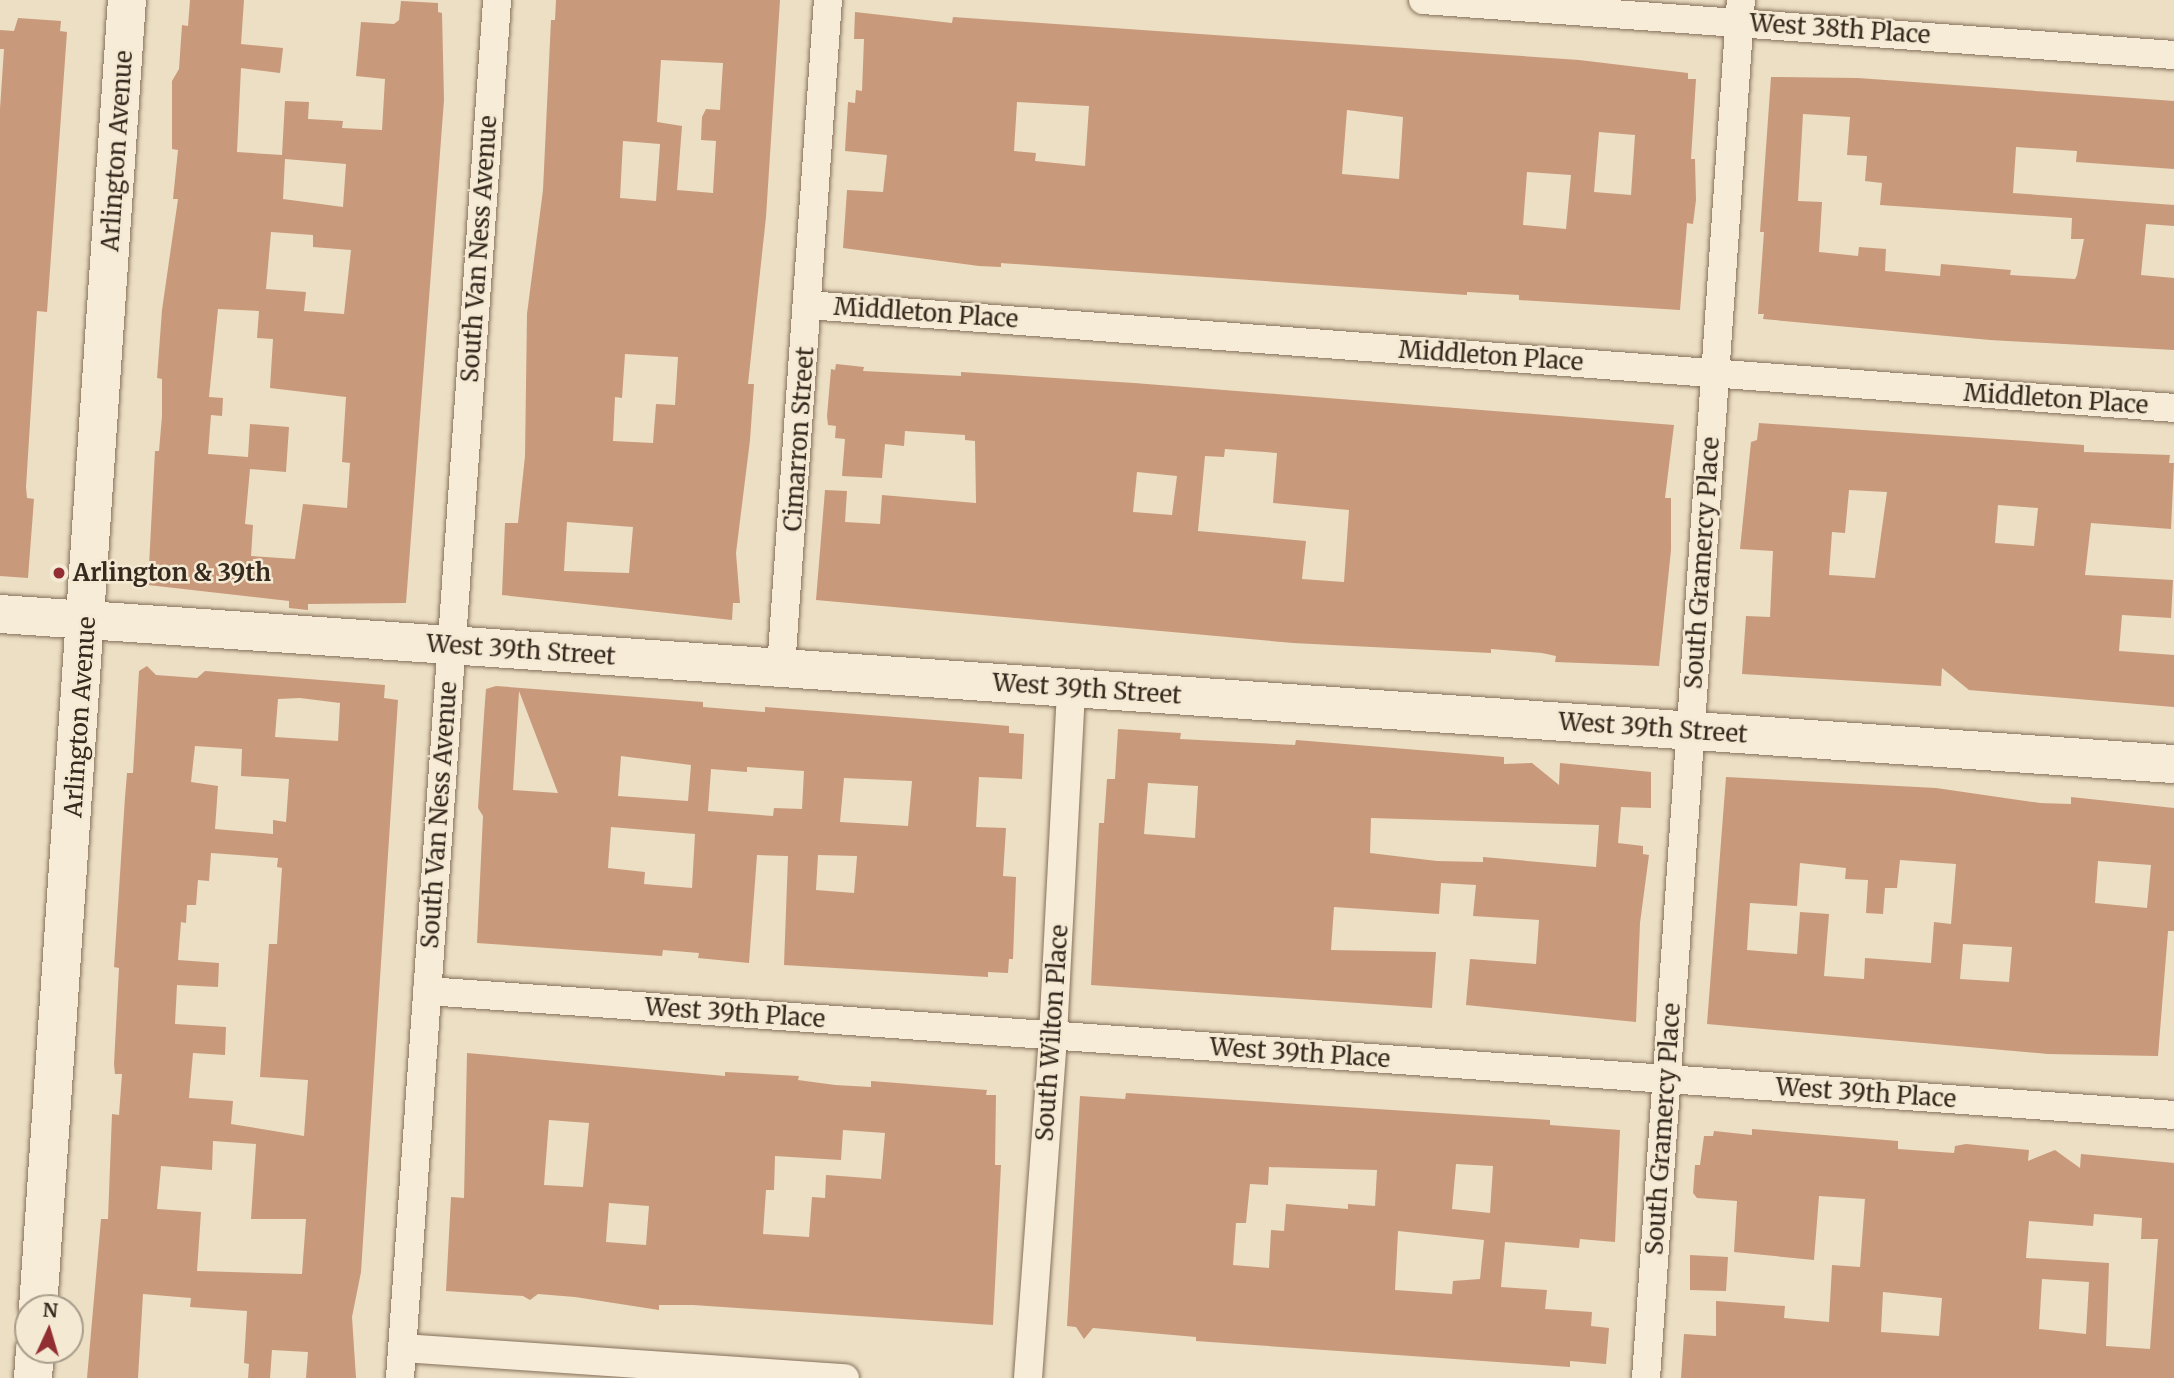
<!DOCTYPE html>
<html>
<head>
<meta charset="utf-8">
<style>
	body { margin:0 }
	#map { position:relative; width:2174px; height:1378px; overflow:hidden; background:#ecdfc4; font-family:Merriweather,serif }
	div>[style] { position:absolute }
	.building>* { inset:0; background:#c9997b }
	.roads { filter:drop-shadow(0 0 2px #86705b) drop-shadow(0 0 2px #86705b) }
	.street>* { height:28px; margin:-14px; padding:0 14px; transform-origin:14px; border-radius:14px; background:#f7ecd7 }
	.secondary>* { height:38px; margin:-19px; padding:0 19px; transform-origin:19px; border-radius:19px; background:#f7ecd7 }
	.dots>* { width:19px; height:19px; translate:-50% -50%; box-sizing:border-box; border:4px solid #f4e9d3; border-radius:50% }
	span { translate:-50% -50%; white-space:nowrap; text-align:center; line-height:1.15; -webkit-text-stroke:5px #f4e9d3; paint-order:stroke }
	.street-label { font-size:24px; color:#36291e }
	.poi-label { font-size:24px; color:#36291e; font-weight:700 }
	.left { translate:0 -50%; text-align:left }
	.north { position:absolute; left:14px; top:1294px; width:70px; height:70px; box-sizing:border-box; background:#f4e9d3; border:2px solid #a89c8b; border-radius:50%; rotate:4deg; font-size:19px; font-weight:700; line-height:28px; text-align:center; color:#36291e }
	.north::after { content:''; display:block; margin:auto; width:24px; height:32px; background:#922e32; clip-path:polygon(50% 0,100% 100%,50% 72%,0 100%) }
</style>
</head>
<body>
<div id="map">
	<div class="building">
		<i style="clip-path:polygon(evenodd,190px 0,244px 0,241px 44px,283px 48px,280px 73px,241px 68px,237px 152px,282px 155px,285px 101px,309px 102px,308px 119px,343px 121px,342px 128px,382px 130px,385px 79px,356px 76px,361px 22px,394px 24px,399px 20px,401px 1px,438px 3px,438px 12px,442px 13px,444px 100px,406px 603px,308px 604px,308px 610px,289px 608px,289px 601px,148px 585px,155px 451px,159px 451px,162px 416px,162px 379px,157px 378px,162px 310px,178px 199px,173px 199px,178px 150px,172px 149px,172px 81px,179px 69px,182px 25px,188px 26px,190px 0,285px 159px,346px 164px,343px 207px,283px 199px,285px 159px,190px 0,271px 232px,313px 235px,313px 247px,351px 250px,344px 314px,304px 311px,306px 292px,266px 289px,271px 232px,190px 0,218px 309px,259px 311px,257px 338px,273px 339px,270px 388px,346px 397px,342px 462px,350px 463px,347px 508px,303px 504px,295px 559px,251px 556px,253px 525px,245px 524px,250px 469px,286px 472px,289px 427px,250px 424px,248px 457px,208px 454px,211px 415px,222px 416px,223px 398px,209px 397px,218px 309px)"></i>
		<i style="clip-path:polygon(evenodd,556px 0,780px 0,766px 217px,748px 384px,754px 384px,750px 440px,736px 553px,740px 603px,733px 603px,732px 620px,502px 595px,505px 523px,518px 523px,525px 456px,527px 314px,543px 190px,551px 20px,555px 20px,556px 0,661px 60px,723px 63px,720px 110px,706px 109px,702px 117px,701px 140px,716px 141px,713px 193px,677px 190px,682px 126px,657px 122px,661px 60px,556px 0,623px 141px,660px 144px,656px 201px,620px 198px,623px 141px,556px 0,625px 354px,678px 357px,675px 405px,656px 404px,653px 443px,613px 441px,615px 397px,622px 398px,625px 354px,556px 0,567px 522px,633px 527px,629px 573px,564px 571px,567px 522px)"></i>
		<i style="clip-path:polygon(evenodd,855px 12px,952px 23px,953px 17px,1579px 60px,1688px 73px,1688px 79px,1696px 79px,1691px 159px,1695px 159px,1696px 200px,1693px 224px,1687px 223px,1680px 310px,1519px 300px,1519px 295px,1467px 292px,1467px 295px,1001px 263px,1001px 267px,979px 266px,843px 248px,847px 190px,883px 192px,887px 155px,845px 151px,848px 102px,855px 103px,856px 90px,862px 91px,864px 39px,854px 39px,855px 12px,1017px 102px,1089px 106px,1085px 166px,1035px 161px,1036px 153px,1014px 151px,1017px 102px,855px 12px,1347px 110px,1403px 117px,1399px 179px,1342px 174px,1347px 110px,855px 12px,1599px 132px,1635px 135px,1631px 195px,1594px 192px,1599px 132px,855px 12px,1527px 172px,1571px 175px,1566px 229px,1523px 225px,1527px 172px)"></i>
		<i style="clip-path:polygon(18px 18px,61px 21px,60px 31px,67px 32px,47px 312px,37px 311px,26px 487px,27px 498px,34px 499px,28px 578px,0 576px,0 109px,4px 49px,0 49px,0 30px,14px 31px)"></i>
		<i style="clip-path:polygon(evenodd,1771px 77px,1858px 78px,2174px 101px,2174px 169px,2076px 162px,2077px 151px,2016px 147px,2013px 193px,2174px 205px,2174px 226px,2146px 224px,2141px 275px,2174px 278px,2174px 350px,1990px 340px,1763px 319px,1764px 314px,1758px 314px,1764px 232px,1760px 232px,1771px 77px,1803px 114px,1850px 117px,1847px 155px,1867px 156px,1865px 181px,1882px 183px,1880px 205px,2072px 218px,2071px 239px,2084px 239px,2077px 275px,2075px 279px,2010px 275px,2011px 270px,1941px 264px,1940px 276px,1885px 271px,1886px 249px,1859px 247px,1858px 256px,1819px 252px,1822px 202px,1798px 201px,1803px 114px)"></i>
		<i style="clip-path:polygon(evenodd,836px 364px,864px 367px,863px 371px,961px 376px,961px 372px,1134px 383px,1674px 425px,1665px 498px,1671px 498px,1671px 550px,1659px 666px,1555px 662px,1556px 656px,1542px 653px,1491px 649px,1491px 653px,1293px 643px,816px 600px,825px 490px,847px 491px,845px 522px,880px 524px,882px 495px,976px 503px,975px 441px,965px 440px,965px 435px,905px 431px,904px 446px,885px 444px,882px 478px,842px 476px,845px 439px,835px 438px,836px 426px,828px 425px,827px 416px,831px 369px,835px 370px,836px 364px,1225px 449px,1277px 453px,1273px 503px,1349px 510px,1344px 582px,1302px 579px,1306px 541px,1198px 531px,1205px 456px,1224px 457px,1225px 449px,836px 364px,1137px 472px,1177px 476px,1172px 515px,1133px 512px,1137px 472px)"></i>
		<i style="clip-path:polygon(evenodd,1759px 423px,2084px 445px,2084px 452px,2170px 455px,2169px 463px,2174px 463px,2171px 529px,2091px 523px,2085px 575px,2173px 580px,2171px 618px,2122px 615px,2119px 651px,2174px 655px,2174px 707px,1969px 690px,1942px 668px,1941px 686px,1742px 674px,1746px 616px,1770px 617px,1773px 551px,1740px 549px,1751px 442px,1757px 440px,1759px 423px,1849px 490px,1887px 492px,1875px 578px,1829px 575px,1832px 532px,1845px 533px,1849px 490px,1759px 423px,1998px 505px,2038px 508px,2034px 546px,1995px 543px,1998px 505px)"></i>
		<i style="clip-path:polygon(evenodd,147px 666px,156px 675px,197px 678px,205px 671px,385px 685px,384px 698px,398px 700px,361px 1272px,352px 1317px,356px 1378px,306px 1378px,308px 1352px,272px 1350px,270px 1378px,248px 1378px,249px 1364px,244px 1363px,247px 1311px,190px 1307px,191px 1298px,143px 1294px,138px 1378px,87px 1378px,101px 1219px,108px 1219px,112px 1114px,119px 1115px,122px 1074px,115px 1074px,114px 1064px,119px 968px,114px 967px,125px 797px,127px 773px,133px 773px,139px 671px,147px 666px,300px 698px,340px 703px,338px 741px,275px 737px,278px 699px,300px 698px,147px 666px,195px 746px,242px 749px,241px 776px,289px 779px,286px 822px,273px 820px,273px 834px,215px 829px,218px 786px,191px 782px,195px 746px,147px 666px,211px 853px,278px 858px,277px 867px,282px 868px,277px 944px,269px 944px,260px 1077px,308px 1080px,304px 1136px,231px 1124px,233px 1101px,189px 1098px,193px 1053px,225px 1055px,226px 1027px,175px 1024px,177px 985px,218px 987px,219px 963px,178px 960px,181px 922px,186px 923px,187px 905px,196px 905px,198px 880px,209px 881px,211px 853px,147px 666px,213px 1141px,256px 1144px,251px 1219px,306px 1219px,302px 1274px,197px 1271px,201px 1212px,157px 1209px,161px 1166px,212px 1170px,213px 1141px)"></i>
		<i style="clip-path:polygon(evenodd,496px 686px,703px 702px,703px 707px,765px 712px,765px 707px,974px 723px,1009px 726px,1009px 733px,1024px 734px,1022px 779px,979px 777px,976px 827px,1006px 828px,1003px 876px,1016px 877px,1013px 959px,1009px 959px,1008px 973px,988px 972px,988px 977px,784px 965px,788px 856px,757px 855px,749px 963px,698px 958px,699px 953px,663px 950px,662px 956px,477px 943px,483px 816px,478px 808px,484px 715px,486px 689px,496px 686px,519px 691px,558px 793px,513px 790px,519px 691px,496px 686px,621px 756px,691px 765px,688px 801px,618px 796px,621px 756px,496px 686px,747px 767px,804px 771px,802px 809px,774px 808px,773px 816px,708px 811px,711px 769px,747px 772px,747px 767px,496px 686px,844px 778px,912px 781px,908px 826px,840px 822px,844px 778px,496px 686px,611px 827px,695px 834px,692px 888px,644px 884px,645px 872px,608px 868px,611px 827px,496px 686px,818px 855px,857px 856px,854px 893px,816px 890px,818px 855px)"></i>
		<i style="clip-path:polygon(evenodd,1118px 729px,1181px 733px,1180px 739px,1295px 745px,1296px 740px,1504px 757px,1504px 764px,1532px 763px,1559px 785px,1560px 763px,1651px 772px,1651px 808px,1621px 807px,1618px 843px,1643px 846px,1643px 854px,1649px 855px,1640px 923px,1636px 1022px,1466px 1005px,1470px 959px,1536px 964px,1539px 920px,1473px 916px,1476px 885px,1441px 883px,1439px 914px,1334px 907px,1331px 950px,1436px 952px,1432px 1008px,1091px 985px,1099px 823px,1104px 823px,1107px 779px,1115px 779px,1118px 729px,1148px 783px,1198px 786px,1195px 838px,1144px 834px,1148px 783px,1118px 729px,1371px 818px,1599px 825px,1596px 867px,1483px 857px,1483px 862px,1437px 861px,1370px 853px,1371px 818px)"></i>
		<i style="clip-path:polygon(evenodd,1726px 777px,1936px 788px,2040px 803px,2071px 804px,2071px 797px,2174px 808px,2174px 931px,2168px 931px,2158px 1056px,2048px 1054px,1707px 1024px,1726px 777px,1900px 860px,1956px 864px,1951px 924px,1934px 922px,1931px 963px,1865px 958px,1864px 979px,1824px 976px,1829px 914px,1800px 912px,1797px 954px,1747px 950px,1750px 903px,1797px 906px,1800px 863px,1846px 868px,1845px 879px,1868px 880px,1866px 913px,1883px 914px,1885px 888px,1897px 888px,1900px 860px,1726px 777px,2098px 861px,2151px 865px,2147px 908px,2095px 903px,2098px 861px,1726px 777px,1963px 944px,2012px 947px,2009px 982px,1960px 979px,1963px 944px)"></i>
		<i style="clip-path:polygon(evenodd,467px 1053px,725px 1076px,725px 1072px,799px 1076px,798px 1080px,835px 1085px,871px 1087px,871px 1081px,987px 1090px,986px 1095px,996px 1095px,995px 1165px,1001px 1165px,993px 1325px,693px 1305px,659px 1305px,659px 1310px,575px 1297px,538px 1294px,530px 1300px,523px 1296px,446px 1291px,451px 1197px,464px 1198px,467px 1053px,549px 1120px,589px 1123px,583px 1187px,544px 1185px,549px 1120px,467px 1053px,843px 1130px,885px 1133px,881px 1179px,826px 1175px,825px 1198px,812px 1197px,809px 1237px,763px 1234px,766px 1190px,774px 1190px,775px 1156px,841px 1160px,843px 1130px,467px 1053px,609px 1203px,649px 1206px,646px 1245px,606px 1242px,609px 1203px)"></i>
		<i style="clip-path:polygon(evenodd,1126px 1093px,1550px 1120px,1550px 1125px,1620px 1130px,1615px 1242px,1580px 1239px,1579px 1248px,1505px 1242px,1501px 1287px,1547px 1290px,1545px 1309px,1592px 1312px,1591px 1326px,1609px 1328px,1606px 1364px,1570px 1361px,1570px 1367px,1426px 1357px,1196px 1341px,1196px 1337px,1093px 1328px,1084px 1339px,1076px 1327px,1067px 1326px,1080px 1096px,1125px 1099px,1126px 1093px,1456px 1164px,1493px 1166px,1490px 1213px,1452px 1209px,1456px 1164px,1126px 1093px,1269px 1167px,1377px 1170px,1375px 1206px,1348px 1204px,1348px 1209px,1286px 1204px,1284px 1231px,1271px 1230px,1269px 1268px,1233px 1265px,1236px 1223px,1246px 1223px,1250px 1184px,1268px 1185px,1269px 1167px,1126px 1093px,1398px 1231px,1484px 1240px,1480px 1279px,1453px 1281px,1452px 1294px,1395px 1290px,1398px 1231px)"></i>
		<i style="clip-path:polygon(evenodd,1752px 1129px,1898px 1141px,1898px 1149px,1954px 1153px,1955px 1146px,1966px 1144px,2029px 1150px,2028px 1161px,2055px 1150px,2080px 1168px,2081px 1154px,2174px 1163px,2174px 1378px,1681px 1378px,1684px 1334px,1716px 1336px,1716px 1301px,1785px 1306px,1784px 1318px,1829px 1322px,1832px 1265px,1860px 1267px,1865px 1199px,1819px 1196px,1814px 1260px,1734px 1252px,1737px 1201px,1697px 1198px,1693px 1193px,1695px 1165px,1700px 1165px,1704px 1136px,1713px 1136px,1714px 1131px,1752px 1135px,1752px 1129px,2094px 1214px,2142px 1218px,2141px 1239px,2158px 1239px,2150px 1349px,2106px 1346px,2109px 1263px,2026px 1258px,2029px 1221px,2093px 1226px,2094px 1214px,1752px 1129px,2042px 1279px,2089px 1282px,2086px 1334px,2039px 1329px,2042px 1279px,1752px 1129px,1883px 1292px,1942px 1298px,1939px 1336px,1881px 1332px,1883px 1292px)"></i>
		<i style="clip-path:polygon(1690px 1255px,1728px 1257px,1726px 1291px,1690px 1290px)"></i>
	</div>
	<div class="roads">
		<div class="street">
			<i style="left:1423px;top:0;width:753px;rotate:4.19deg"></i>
			<i style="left:808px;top:305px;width:1370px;rotate:4.31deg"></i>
			<i style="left:781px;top:668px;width:670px;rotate:-85.98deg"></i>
			<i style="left:427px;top:991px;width:1751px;rotate:4.06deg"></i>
			<i style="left:402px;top:1348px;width:444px;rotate:3.9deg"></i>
			<i style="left:400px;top:1378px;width:1381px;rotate:-85.97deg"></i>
			<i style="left:1028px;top:1378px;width:344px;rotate:-85.8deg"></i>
			<i style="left:1053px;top:1035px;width:347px;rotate:-87deg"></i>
			<i style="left:1646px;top:1378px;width:1381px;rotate:-86.06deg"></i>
		</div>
		<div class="secondary">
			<i style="left:0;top:614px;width:2179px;rotate:3.95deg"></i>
			<i style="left:38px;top:1308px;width:1311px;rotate:-86.11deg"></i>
			<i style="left:33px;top:1378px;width:28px;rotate:-86deg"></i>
		</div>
	</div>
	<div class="dots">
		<i style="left:59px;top:573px;background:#922e32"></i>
	</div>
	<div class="street-label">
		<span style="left:1840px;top:29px;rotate:4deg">West 38th Place</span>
		<span style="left:117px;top:151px;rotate:-86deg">Arlington Avenue</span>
		<span style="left:479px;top:249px;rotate:-86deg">South Van Ness Avenue</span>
		<span style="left:926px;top:313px;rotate:4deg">Middleton Place</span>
		<span style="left:1491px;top:356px;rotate:4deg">Middleton Place</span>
		<span style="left:2056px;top:399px;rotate:4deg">Middleton Place</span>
		<span style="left:799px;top:439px;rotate:-86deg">Cimarron Street</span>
		<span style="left:1702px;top:563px;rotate:-86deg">South Gramercy Place</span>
		<span style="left:521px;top:650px;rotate:4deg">West 39th Street</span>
		<span style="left:1087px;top:689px;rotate:4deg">West 39th Street</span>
		<span style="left:80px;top:717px;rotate:-86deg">Arlington Avenue</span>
		<span style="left:1653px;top:728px;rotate:4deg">West 39th Street</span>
		<span style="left:439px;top:815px;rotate:-86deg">South Van Ness Avenue</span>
		<span style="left:735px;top:1013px;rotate:4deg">West 39th Place</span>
		<span style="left:1052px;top:1033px;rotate:-86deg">South Wilton Place</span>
		<span style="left:1300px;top:1053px;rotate:4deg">West 39th Place</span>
		<span style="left:1866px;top:1093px;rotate:4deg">West 39th Place</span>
		<span style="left:1663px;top:1129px;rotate:-86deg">South Gramercy Place</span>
	</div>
	<div class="poi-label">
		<span class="left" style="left:73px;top:573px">Arlington &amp; 39th</span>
	</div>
	<div class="north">N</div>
</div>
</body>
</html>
